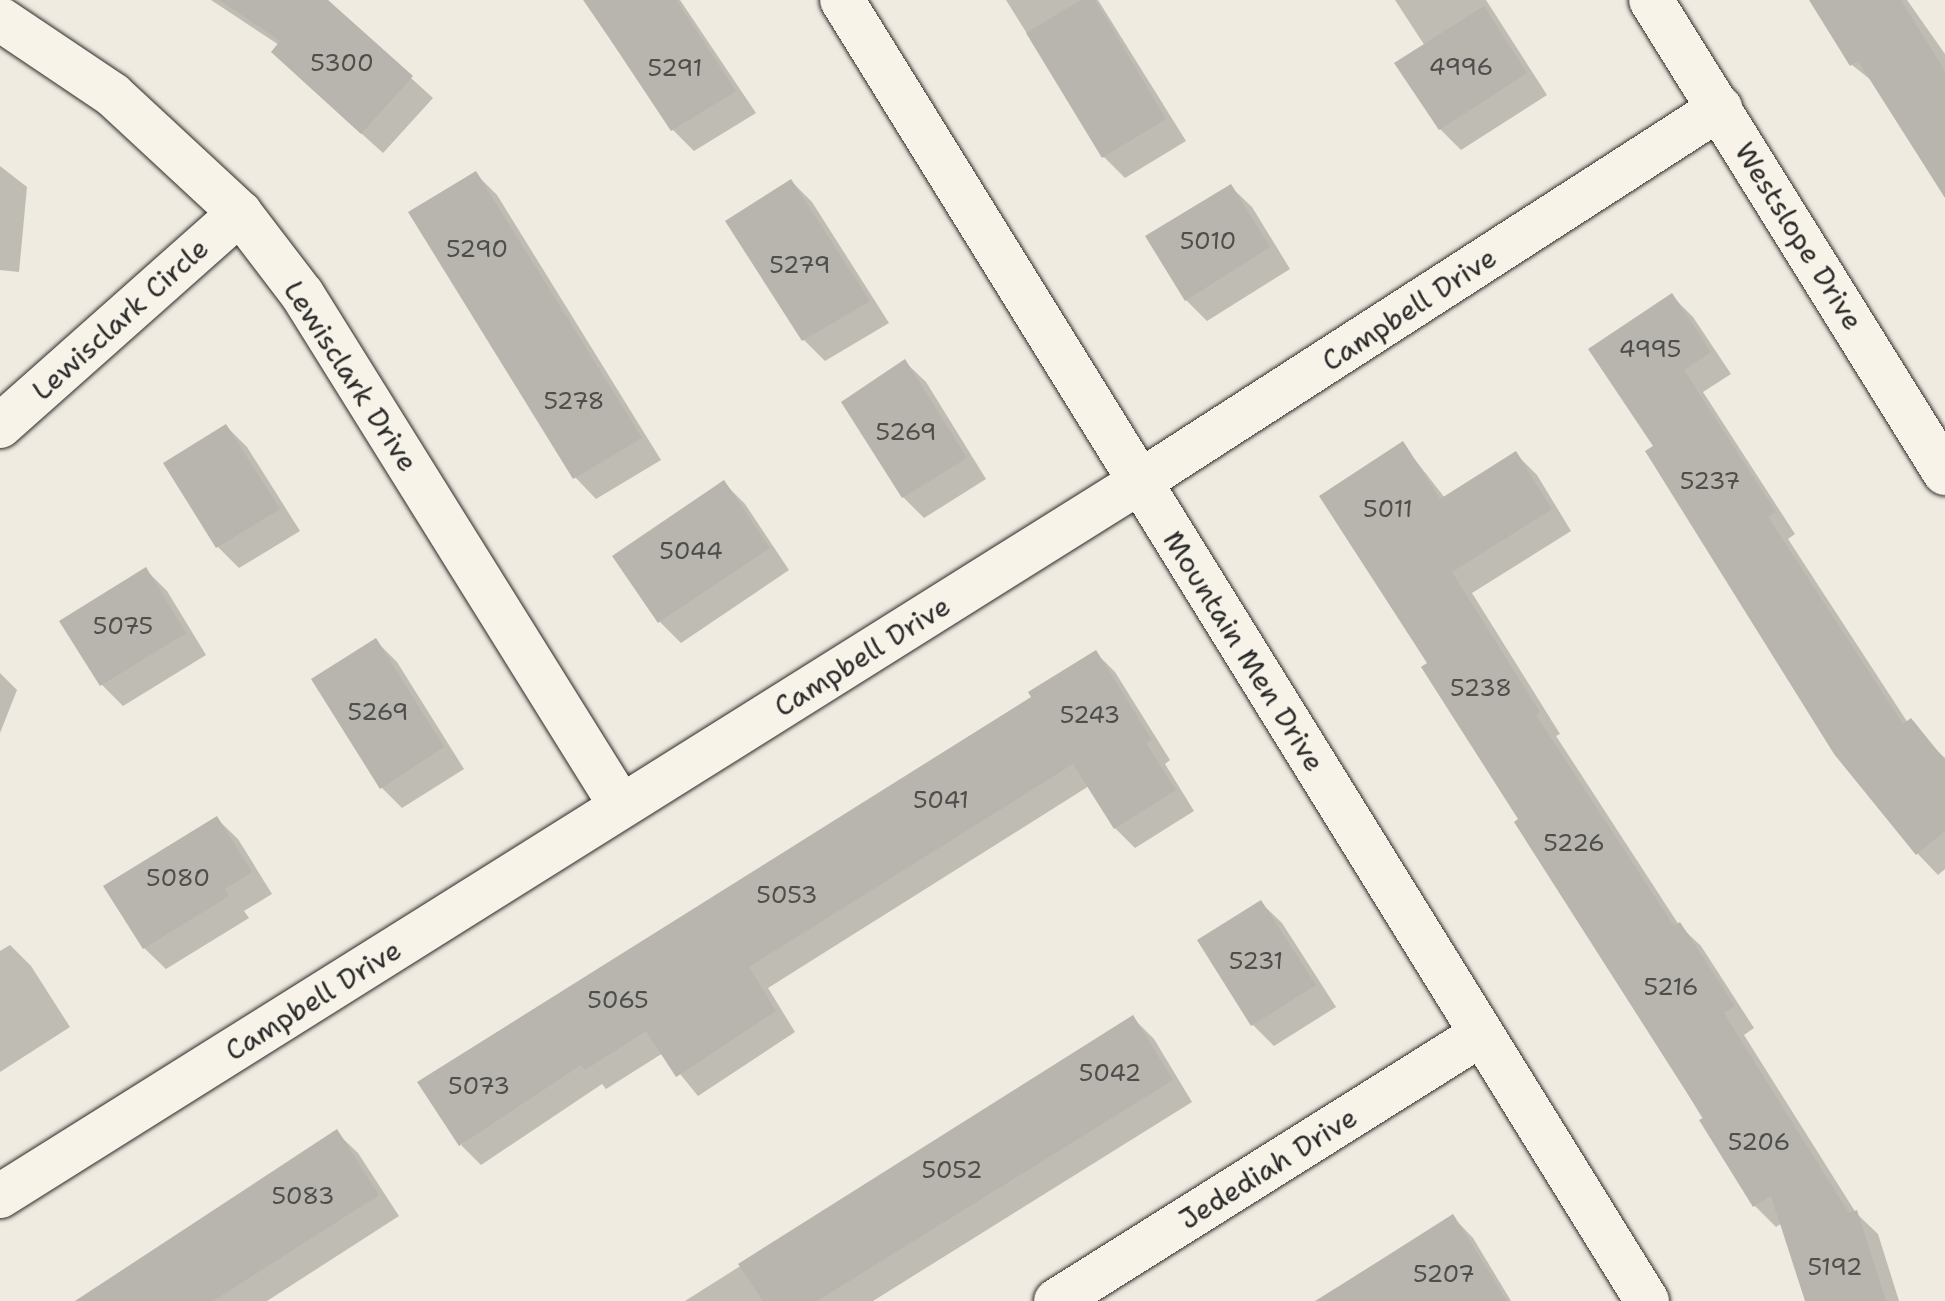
<!DOCTYPE html>
<html>
<head>
<meta charset="utf-8">
<style>
	body { margin:0 }
	#map { position:relative; width:1945px; height:1301px; overflow:hidden; background:#efebe0; font-family:"Shantell Sans",sans-serif }
	div>[style] { position:absolute }
	.shadow>* { inset:0; background:#0003 }
	.building>* { inset:0; background:#b8b5ae }
	.roads { filter:drop-shadow(0 0 2px #2b2b2b) drop-shadow(0 0 2px #2b2b2b) }
	.minor>* { height:44px; margin:-22px; padding:0 22px; transform-origin:22px; border-radius:22px; background:#f7f3e8 }
	span { translate:-50% -50%; white-space:nowrap; text-align:center; line-height:1.15; -webkit-text-stroke:6px #f7f3e8; paint-order:stroke }
	.number-label { font-size:24px; color:#4e4e4c }
	.number-label span { -webkit-text-stroke-width:0 }
	.street-label { font-size:28px; color:#2b2b2b }
</style>
</head>
<body>
<div id="map">
	<div class="shadow">
		<i style="clip-path:polygon(211px 0,325px 0,433px 98px,383px 153px,295px 73px,279px 45px)"></i>
		<i style="clip-path:polygon(583px 0,680px 0,756px 113px,694px 151px,673px 130px)"></i>
		<i style="clip-path:polygon(1006px 0,1098px 0,1186px 141px,1125px 178px,1104px 157px)"></i>
		<i style="clip-path:polygon(1395px 0,1486px 0,1547px 95px,1461px 150px,1440px 129px,1425px 46px)"></i>
		<i style="clip-path:polygon(1814px 0,1907px 0,1945px 54px,1945px 194px,1876px 84px,1852px 65px)"></i>
		<i style="clip-path:polygon(0 166px,27px 187px,19px 272px,0 270px)"></i>
		<i style="clip-path:polygon(476px 174px,497px 195px,661px 460px,596px 499px,575px 477px)"></i>
		<i style="clip-path:polygon(791px 181px,812px 202px,889px 323px,825px 361px,804px 340px,728px 221px)"></i>
		<i style="clip-path:polygon(1230px 186px,1252px 207px,1290px 269px,1207px 321px,1186px 300px)"></i>
		<i style="clip-path:polygon(1672px 296px,1693px 317px,1731px 374px,1703px 392px,1795px 534px,1788px 539px,1908px 723px,1945px 758px,1945px 869px,1938px 875px,1917px 853px,1656px 446px)"></i>
		<i style="clip-path:polygon(904px 361px,926px 382px,986px 479px,924px 518px,903px 497px)"></i>
		<i style="clip-path:polygon(226px 426px,247px 447px,300px 531px,239px 568px,218px 547px)"></i>
		<i style="clip-path:polygon(1402px 443px,1445px 498px,1516px 454px,1537px 475px,1571px 531px,1472px 593px,1560px 734px,1556px 736px,1679px 925px,1701px 946px,1754px 1028px,1744px 1035px,1856px 1213px,1878px 1234px,1899px 1301px,1807px 1301px,1782px 1223px,1776px 1227px,1755px 1206px,1430px 663px)"></i>
		<i style="clip-path:polygon(724px 483px,745px 504px,789px 570px,681px 643px,660px 622px)"></i>
		<i style="clip-path:polygon(146px 570px,167px 591px,206px 655px,123px 706px,102px 685px)"></i>
		<i style="clip-path:polygon(376px 641px,397px 662px,464px 769px,402px 808px,381px 787px)"></i>
		<i style="clip-path:polygon(1095px 652px,1115px 672px,1170px 760px,1165px 764px,1194px 811px,1135px 848px,1115px 828px,1089px 786px,768px 988px,795px 1032px,698px 1096px,663px 1053px,606px 1089px,602px 1084px,481px 1165px,461px 1145px)"></i>
		<i style="clip-path:polygon(0 673px,17px 690px,0 733px)"></i>
		<i style="clip-path:polygon(216px 818px,238px 839px,272px 894px,244px 911px,249px 918px,166px 969px,144px 948px)"></i>
		<i style="clip-path:polygon(1260px 902px,1282px 923px,1336px 1007px,1274px 1046px,1253px 1025px)"></i>
		<i style="clip-path:polygon(10px 945px,31px 966px,70px 1027px,0 1072px,0 951px)"></i>
		<i style="clip-path:polygon(1133px 1018px,1154px 1039px,1192px 1102px,873px 1301px,685px 1301px)"></i>
		<i style="clip-path:polygon(336px 1132px,358px 1153px,399px 1216px,267px 1301px,77px 1301px)"></i>
		<i style="clip-path:polygon(1452px 1216px,1473px 1238px,1511px 1301px,1315px 1301px)"></i>
	</div>
	<div class="building">
		<i style="clip-path:polygon(219px 0,328px 0,413px 76px,361px 134px,271px 52px,280px 41px)"></i>
		<i style="clip-path:polygon(584px 0,676px 0,736px 91px,671px 131px)"></i>
		<i style="clip-path:polygon(1081px 0,1095px 0,1166px 119px,1102px 158px,1026px 33px)"></i>
		<i style="clip-path:polygon(1809px 0,1901px 0,1945px 71px,1945px 198px,1858px 61px,1850px 66px)"></i>
		<i style="clip-path:polygon(1484px 6px,1527px 73px,1439px 130px,1394px 63px)"></i>
		<i style="clip-path:polygon(476px 171px,642px 438px,573px 479px,408px 212px)"></i>
		<i style="clip-path:polygon(791px 179px,870px 301px,802px 341px,725px 221px)"></i>
		<i style="clip-path:polygon(1231px 184px,1270px 247px,1185px 301px,1145px 236px)"></i>
		<i style="clip-path:polygon(1672px 293px,1711px 352px,1684px 370px,1776px 512px,1768px 517px,1903px 724px,1911px 718px,1945px 760px,1945px 831px,1916px 855px,1834px 754px,1645px 451px,1653px 446px,1588px 349px)"></i>
		<i style="clip-path:polygon(905px 359px,967px 458px,902px 498px,841px 402px)"></i>
		<i style="clip-path:polygon(226px 424px,280px 509px,216px 548px,163px 463px)"></i>
		<i style="clip-path:polygon(1403px 441px,1440px 499px,1516px 451px,1552px 509px,1452px 572px,1540px 712px,1536px 715px,1674px 926px,1680px 922px,1735px 1006px,1724px 1013px,1849px 1213px,1857px 1210px,1886px 1301px,1805px 1301px,1771px 1196px,1753px 1207px,1699px 1120px,1703px 1118px,1514px 822px,1518px 819px,1421px 667px,1427px 663px,1319px 496px)"></i>
		<i style="clip-path:polygon(724px 480px,770px 548px,658px 623px,612px 556px)"></i>
		<i style="clip-path:polygon(146px 567px,186px 633px,100px 686px,59px 621px)"></i>
		<i style="clip-path:polygon(376px 638px,444px 747px,380px 789px,311px 679px)"></i>
		<i style="clip-path:polygon(1096px 650px,1152px 740px,1146px 743px,1176px 790px,1114px 829px,1073px 764px,749px 967px,776px 1011px,676px 1077px,646px 1031px,585px 1070px,581px 1065px,459px 1146px,417px 1082px,1031px 697px,1028px 692px)"></i>
		<i style="clip-path:polygon(217px 816px,252px 872px,225px 889px,229px 896px,143px 949px,103px 886px)"></i>
		<i style="clip-path:polygon(1261px 900px,1316px 985px,1251px 1026px,1197px 940px)"></i>
		<i style="clip-path:polygon(1133px 1015px,1173px 1080px,817px 1301px,763px 1301px,738px 1264px)"></i>
		<i style="clip-path:polygon(337px 1129px,379px 1195px,213px 1301px,75px 1301px)"></i>
		<i style="clip-path:polygon(1453px 1214px,1507px 1301px,1316px 1301px)"></i>
	</div>
	<div class="roads">
		<div class="minor">
			<i style="left:842px;top:0;width:1530px;rotate:58.25deg"></i>
			<i style="left:1651px;top:0;width:557px;rotate:58.14deg"></i>
			<i style="left:0;top:19px;width:136px;rotate:33.9deg"></i>
			<i style="left:113px;top:95px;width:173px;rotate:42.9deg"></i>
			<i style="left:240px;top:213px;width:102px;rotate:52.6deg"></i>
			<i style="left:302px;top:294px;width:603px;rotate:58.08deg"></i>
			<i style="left:0;top:426px;width:321px;rotate:-41.6deg"></i>
			<i style="left:0;top:1196px;width:1347px;rotate:-32.07deg"></i>
			<i style="left:1141px;top:481px;width:689px;rotate:-32.79deg"></i>
			<i style="left:1056px;top:1301px;width:501px;rotate:-32.1deg"></i>
		</div>
	</div>
	<div class="number-label">
		<span style="left:342px;top:64px">5300</span>
		<span style="left:1461px;top:68px">4996</span>
		<span style="left:675px;top:69px">5291</span>
		<span style="left:1208px;top:242px">5010</span>
		<span style="left:477px;top:250px">5290</span>
		<span style="left:800px;top:266px">5279</span>
		<span style="left:1650px;top:350px">4995</span>
		<span style="left:574px;top:402px">5278</span>
		<span style="left:906px;top:433px">5269</span>
		<span style="left:1710px;top:482px">5237</span>
		<span style="left:1388px;top:510px">5011</span>
		<span style="left:691px;top:552px">5044</span>
		<span style="left:123px;top:627px">5075</span>
		<span style="left:1481px;top:689px">5238</span>
		<span style="left:378px;top:713px">5269</span>
		<span style="left:1090px;top:716px">5243</span>
		<span style="left:941px;top:801px">5041</span>
		<span style="left:1574px;top:844px">5226</span>
		<span style="left:178px;top:879px">5080</span>
		<span style="left:787px;top:896px">5053</span>
		<span style="left:1256px;top:962px">5231</span>
		<span style="left:1671px;top:988px">5216</span>
		<span style="left:618px;top:1001px">5065</span>
		<span style="left:1110px;top:1074px">5042</span>
		<span style="left:479px;top:1087px">5073</span>
		<span style="left:1759px;top:1143px">5206</span>
		<span style="left:952px;top:1171px">5052</span>
		<span style="left:303px;top:1197px">5083</span>
		<span style="left:1835px;top:1268px">5192</span>
		<span style="left:1444px;top:1275px">5207</span>
	</div>
	<div class="street-label">
		<span style="left:1799px;top:236px;rotate:58deg">Westslope Drive</span>
		<span style="left:1409px;top:309px;rotate:-33deg">Campbell Drive</span>
		<span style="left:120px;top:319px;rotate:-42deg">Lewisclark Circle</span>
		<span style="left:351px;top:376px;rotate:57deg">Lewisclark Drive</span>
		<span style="left:1244px;top:651px;rotate:58deg">Mountain Men Drive</span>
		<span style="left:862px;top:656px;rotate:-32deg">Campbell Drive</span>
		<span style="left:313px;top:1000px;rotate:-32deg">Campbell Drive</span>
		<span style="left:1268px;top:1168px;rotate:-32deg">Jedediah Drive</span>
	</div>
</div>
</body>
</html>
